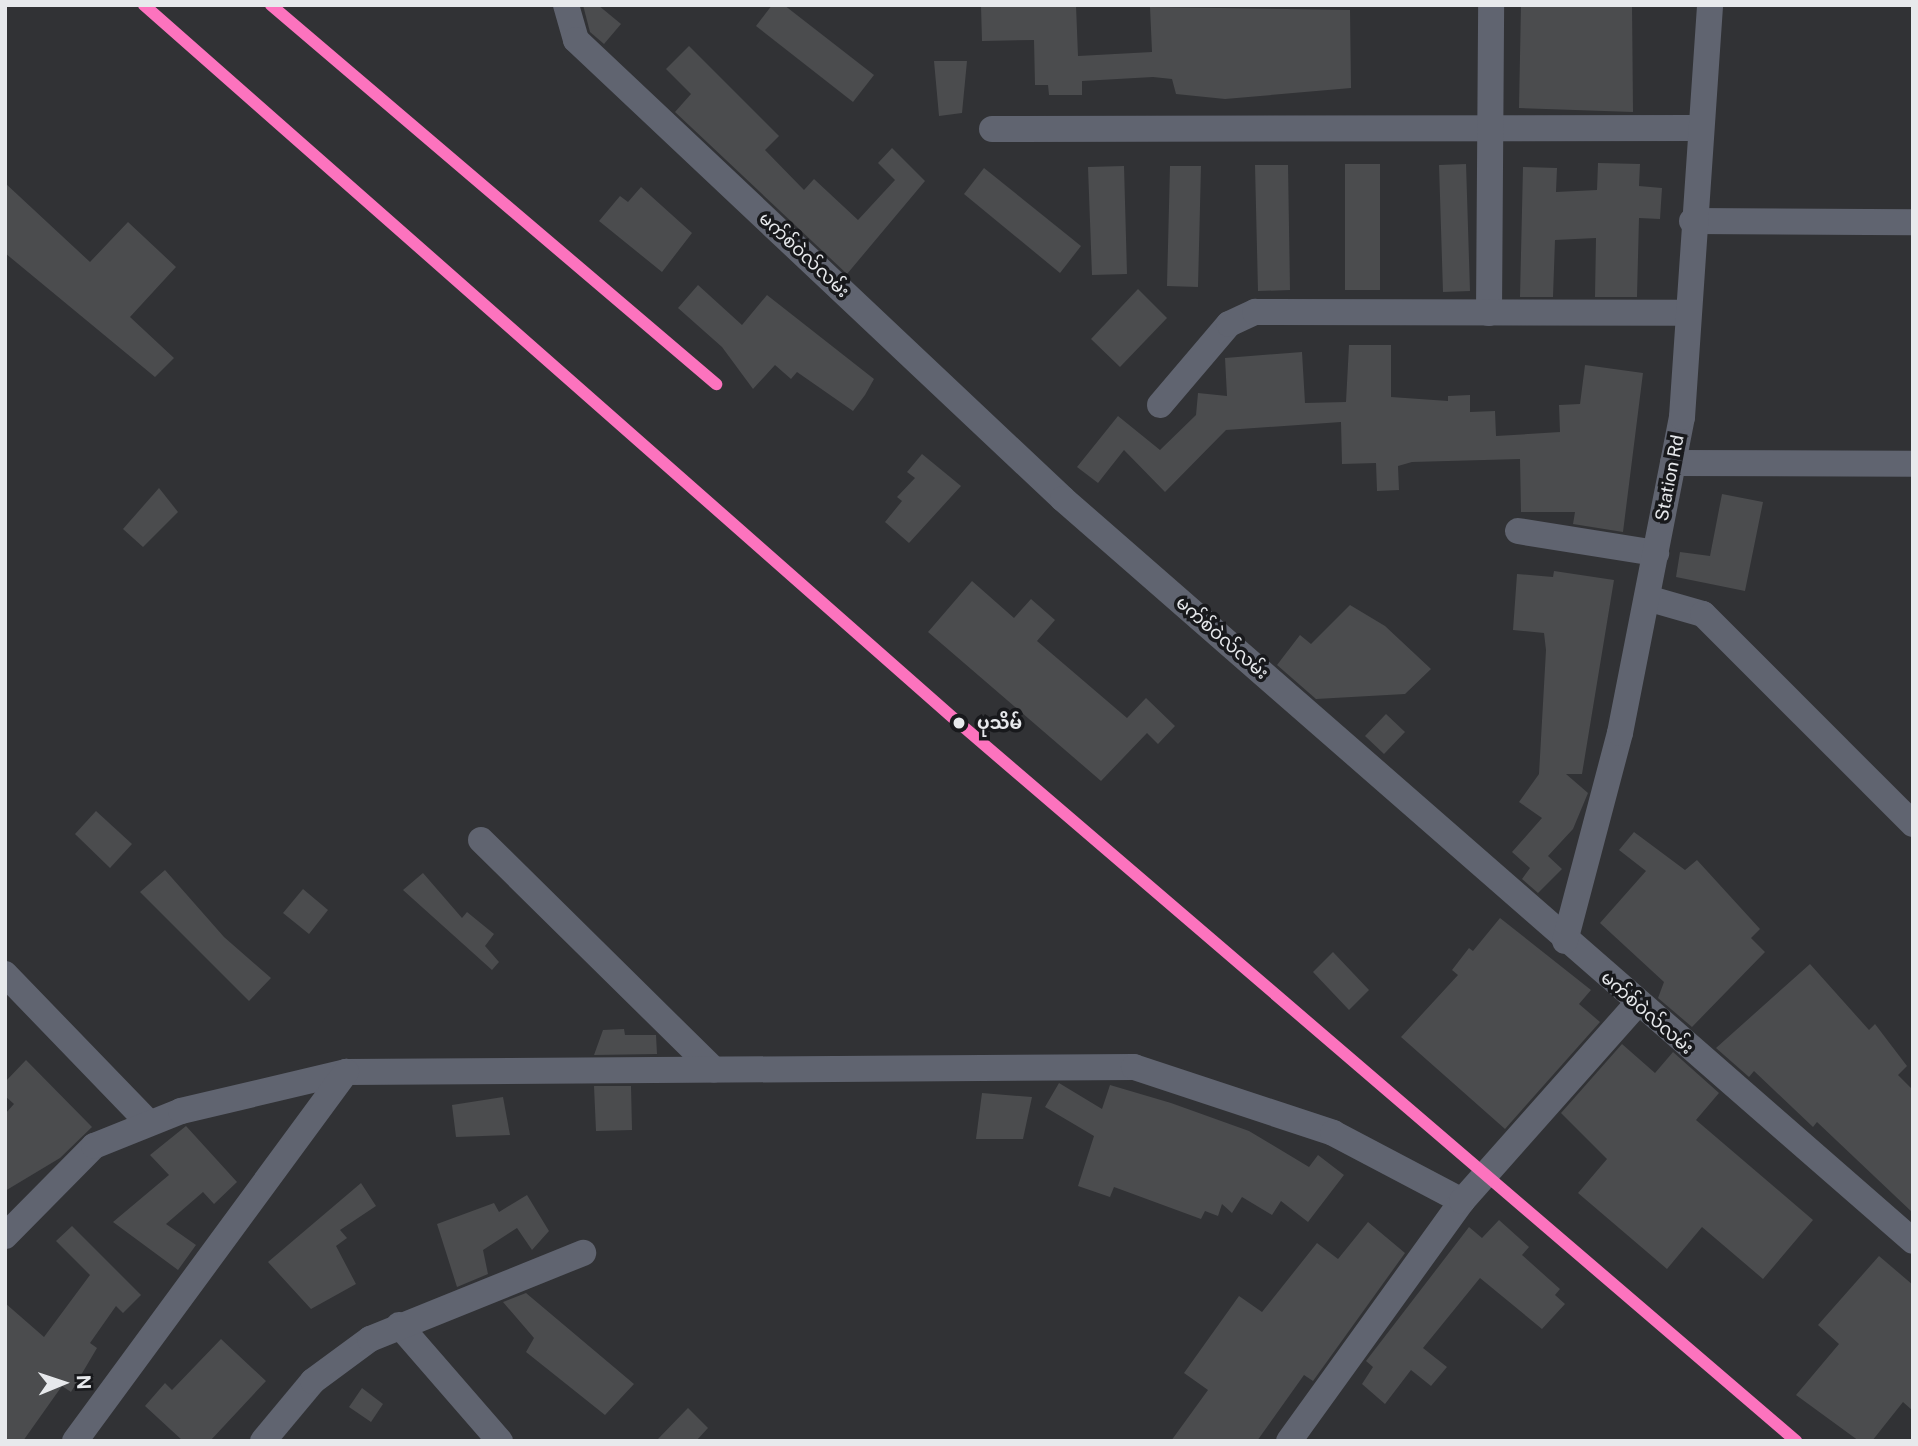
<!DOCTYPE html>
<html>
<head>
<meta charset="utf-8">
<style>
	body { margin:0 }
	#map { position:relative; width:1918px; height:1446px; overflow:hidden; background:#313235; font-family:"Public Sans","Noto Sans Myanmar",sans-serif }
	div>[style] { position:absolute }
	.building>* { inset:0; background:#4b4c4e }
	.minor>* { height:26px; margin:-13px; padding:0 13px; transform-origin:13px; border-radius:13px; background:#606470 }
	.rail-1>* { height:12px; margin:-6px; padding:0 6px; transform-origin:6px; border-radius:6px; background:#fc73be }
	.dots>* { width:19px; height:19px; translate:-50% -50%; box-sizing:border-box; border:4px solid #18191c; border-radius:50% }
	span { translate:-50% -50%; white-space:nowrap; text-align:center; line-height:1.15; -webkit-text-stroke:7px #18191c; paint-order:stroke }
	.street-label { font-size:18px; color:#e7e9ec }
	.stop-label { font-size:18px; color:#e7e9ec; font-weight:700 }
	.left { translate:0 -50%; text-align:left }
	.frame { position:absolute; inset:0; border:7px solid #e7e9ec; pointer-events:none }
	.north { position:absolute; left:28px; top:1348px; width:70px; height:70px; -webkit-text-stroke:5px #18191c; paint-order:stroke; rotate:88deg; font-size:19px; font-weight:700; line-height:28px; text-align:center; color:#e7e9ec }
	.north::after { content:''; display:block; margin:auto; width:24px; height:32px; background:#e7e9ec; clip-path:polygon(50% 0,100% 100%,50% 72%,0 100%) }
</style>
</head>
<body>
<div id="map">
	<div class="building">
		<i style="clip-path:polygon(583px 5px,598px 5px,621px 24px,604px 44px,590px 32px)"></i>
		<i style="clip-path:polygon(772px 5px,784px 5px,874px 75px,853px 102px,756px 26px)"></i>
		<i style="clip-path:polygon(1076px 5px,1078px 56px,1152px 52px,1150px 7px,1350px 10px,1351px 88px,1225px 99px,1176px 94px,1172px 79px,1153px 77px,1082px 81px,1082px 95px,1049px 95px,1048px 85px,1035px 85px,1034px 40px,982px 41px,981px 6px)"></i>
		<i style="clip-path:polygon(1521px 5px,1632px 5px,1633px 112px,1519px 108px)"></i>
		<i style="clip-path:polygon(689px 46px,779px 136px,765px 150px,804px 190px,814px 179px,858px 220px,895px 180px,878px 163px,892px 148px,925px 181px,847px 274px,675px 112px,691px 94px,666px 69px)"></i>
		<i style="clip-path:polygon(934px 61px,967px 61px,962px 113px,939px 116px)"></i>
		<i style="clip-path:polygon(1598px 163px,1640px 164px,1639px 186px,1662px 188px,1660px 219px,1639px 218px,1637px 297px,1595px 297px,1596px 238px,1555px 240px,1553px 297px,1520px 297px,1523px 167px,1557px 168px,1556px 192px,1597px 190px)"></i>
		<i style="clip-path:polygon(1345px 164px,1380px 164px,1380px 290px,1345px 290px)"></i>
		<i style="clip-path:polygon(1466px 164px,1470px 291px,1443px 292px,1439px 165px)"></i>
		<i style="clip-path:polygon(1255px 165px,1288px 165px,1290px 290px,1258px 291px)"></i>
		<i style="clip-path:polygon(1124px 166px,1127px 274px,1092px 275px,1088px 167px)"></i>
		<i style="clip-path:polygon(1170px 166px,1201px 166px,1198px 287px,1167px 286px)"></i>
		<i style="clip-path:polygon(984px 168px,1081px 246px,1060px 273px,964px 194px)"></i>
		<i style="clip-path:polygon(5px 183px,90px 262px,128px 222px,176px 267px,130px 317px,174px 358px,155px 377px,5px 253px)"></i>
		<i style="clip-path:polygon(641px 187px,692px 233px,662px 272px,599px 221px,620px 196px,628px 202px)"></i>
		<i style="clip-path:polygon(698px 285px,742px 325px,767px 295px,874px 379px,865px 395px,853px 411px,797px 372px,791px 379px,775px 365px,753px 389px,722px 347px,678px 308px)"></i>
		<i style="clip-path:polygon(1138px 289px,1167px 318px,1120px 367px,1091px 339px)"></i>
		<i style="clip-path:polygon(1349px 345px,1391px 345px,1391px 397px,1448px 401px,1448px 396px,1470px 395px,1470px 412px,1495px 411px,1496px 436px,1560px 432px,1559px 405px,1580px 404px,1585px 365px,1643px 373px,1623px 532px,1573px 524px,1575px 512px,1521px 512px,1520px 459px,1412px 462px,1398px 466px,1399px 490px,1377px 491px,1376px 463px,1342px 464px,1341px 422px,1226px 430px,1165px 492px,1124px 450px,1098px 483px,1077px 467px,1118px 416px,1160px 450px,1196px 415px,1198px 393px,1227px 396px,1225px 358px,1302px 352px,1305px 403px,1346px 402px)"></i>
		<i style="clip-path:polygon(922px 454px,961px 486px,909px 543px,885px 522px,902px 501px,897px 497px,915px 478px,907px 472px)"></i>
		<i style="clip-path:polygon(159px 488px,178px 512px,143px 547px,123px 529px)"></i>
		<i style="clip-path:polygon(1722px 494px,1763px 502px,1745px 591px,1676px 577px,1680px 552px,1710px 556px)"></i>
		<i style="clip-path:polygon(1554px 571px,1614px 580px,1582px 774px,1566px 774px,1588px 793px,1573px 829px,1548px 856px,1562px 869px,1538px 893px,1522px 879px,1530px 868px,1512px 852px,1542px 818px,1519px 802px,1539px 774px,1546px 650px,1544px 633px,1513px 630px,1517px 574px,1553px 577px)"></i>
		<i style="clip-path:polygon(972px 581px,1014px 618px,1031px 599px,1055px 620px,1037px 641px,1127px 718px,1146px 698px,1175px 726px,1158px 744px,1147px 733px,1101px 781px,928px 632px)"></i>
		<i style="clip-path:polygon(1350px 605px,1385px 626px,1431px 669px,1405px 694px,1316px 699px,1277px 665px,1300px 635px,1311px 644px)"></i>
		<i style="clip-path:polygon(1386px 714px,1405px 732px,1384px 754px,1365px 736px)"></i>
		<i style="clip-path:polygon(96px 811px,132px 844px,110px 868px,75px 834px)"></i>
		<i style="clip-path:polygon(1634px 832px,1685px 870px,1697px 860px,1760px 929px,1751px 938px,1765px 952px,1692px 1027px,1658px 998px,1664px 982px,1600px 923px,1646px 871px,1619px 850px)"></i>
		<i style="clip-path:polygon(165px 870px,224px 937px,271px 978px,249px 1001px,140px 892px)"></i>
		<i style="clip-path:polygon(423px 873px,462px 918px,467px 912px,494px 934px,485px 946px,499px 962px,492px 970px,403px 890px)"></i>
		<i style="clip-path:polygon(303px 889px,328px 910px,309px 934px,283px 913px)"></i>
		<i style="clip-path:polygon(1500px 918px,1591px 990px,1579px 1004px,1600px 1022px,1505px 1129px,1401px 1037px,1458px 975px,1452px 970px,1469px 948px,1473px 951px)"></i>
		<i style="clip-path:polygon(1333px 952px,1369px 990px,1349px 1010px,1313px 972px)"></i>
		<i style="clip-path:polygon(1810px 964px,1869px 1030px,1875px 1024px,1907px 1066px,1898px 1075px,1913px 1090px,1913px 1213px,1817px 1122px,1813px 1127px,1754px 1071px,1749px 1077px,1716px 1048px)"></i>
		<i style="clip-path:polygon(624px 1029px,625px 1035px,656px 1035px,657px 1054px,594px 1055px,603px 1030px)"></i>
		<i style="clip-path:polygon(1622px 1044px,1655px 1073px,1673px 1052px,1719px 1093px,1696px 1120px,1813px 1220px,1763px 1279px,1702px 1227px,1667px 1269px,1578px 1193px,1607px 1159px,1561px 1113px)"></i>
		<i style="clip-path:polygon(26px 1060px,92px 1127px,60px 1158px,5px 1191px,5px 1114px,14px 1104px,5px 1096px,5px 1082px)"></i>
		<i style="clip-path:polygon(1059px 1083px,1102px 1109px,1110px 1085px,1171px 1103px,1249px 1131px,1309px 1167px,1318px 1155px,1344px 1175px,1308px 1222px,1281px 1201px,1272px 1215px,1242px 1197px,1232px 1213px,1222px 1204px,1218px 1216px,1205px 1211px,1201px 1219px,1114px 1187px,1110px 1197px,1078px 1186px,1094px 1136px,1045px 1107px)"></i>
		<i style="clip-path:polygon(594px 1086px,631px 1086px,632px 1130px,596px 1131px)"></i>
		<i style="clip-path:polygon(982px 1093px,1032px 1097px,1023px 1139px,976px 1139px)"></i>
		<i style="clip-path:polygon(503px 1097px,510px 1135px,456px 1137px,452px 1105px)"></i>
		<i style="clip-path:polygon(186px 1126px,237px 1182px,214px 1204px,203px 1192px,166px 1224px,196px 1245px,178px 1270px,113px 1222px,169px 1175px,150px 1155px)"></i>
		<i style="clip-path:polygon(361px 1183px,376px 1206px,340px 1230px,347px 1238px,336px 1246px,356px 1284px,311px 1309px,268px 1262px)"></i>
		<i style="clip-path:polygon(527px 1195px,549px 1231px,532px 1250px,517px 1228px,483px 1250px,488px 1274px,457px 1287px,437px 1224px,494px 1203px,499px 1212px)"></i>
		<i style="clip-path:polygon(1499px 1220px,1529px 1247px,1522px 1255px,1560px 1289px,1555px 1295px,1565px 1304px,1542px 1329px,1480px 1278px,1423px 1348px,1447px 1367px,1431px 1386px,1411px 1370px,1385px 1404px,1362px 1384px,1373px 1367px,1366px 1361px,1469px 1227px,1482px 1238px)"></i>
		<i style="clip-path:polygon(1368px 1222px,1405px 1253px,1313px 1381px,1304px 1375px,1257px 1441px,1171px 1441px,1208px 1390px,1184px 1373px,1239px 1296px,1262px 1312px,1317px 1243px,1338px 1259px)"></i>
		<i style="clip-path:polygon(72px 1226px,141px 1295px,123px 1313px,116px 1306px,90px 1343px,97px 1348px,71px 1392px,62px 1386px,23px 1441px,5px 1441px,5px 1303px,44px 1337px,90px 1275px,56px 1241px)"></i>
		<i style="clip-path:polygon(1879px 1256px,1913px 1285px,1913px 1411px,1903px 1402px,1872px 1441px,1859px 1441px,1796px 1395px,1839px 1344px,1818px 1325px)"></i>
		<i style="clip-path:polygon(526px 1293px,634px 1384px,605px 1415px,526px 1352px,534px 1338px,503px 1302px)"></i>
		<i style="clip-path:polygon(221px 1339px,266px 1381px,210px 1441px,183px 1441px,145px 1406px,165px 1383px,172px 1390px)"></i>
		<i style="clip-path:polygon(362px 1388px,383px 1404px,371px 1422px,349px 1407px)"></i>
		<i style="clip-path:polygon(688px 1408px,708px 1428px,696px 1441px,656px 1441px)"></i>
	</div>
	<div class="minor">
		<i style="left:566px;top:5px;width:36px;rotate:74deg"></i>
		<i style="left:576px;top:40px;width:669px;rotate:43.3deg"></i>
		<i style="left:1063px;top:499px;width:1128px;rotate:41.12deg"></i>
		<i style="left:992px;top:129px;width:706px;rotate:-0.08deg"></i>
		<i style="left:1692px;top:221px;width:221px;rotate:0.3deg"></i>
		<i style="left:1489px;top:313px;width:308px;rotate:-89.6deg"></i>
		<i style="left:1160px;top:405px;width:106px;rotate:-49.6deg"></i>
		<i style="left:1229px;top:324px;width:29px;rotate:-25deg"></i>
		<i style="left:1255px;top:312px;width:432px;rotate:0.1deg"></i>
		<i style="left:1673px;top:463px;width:240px;rotate:0.2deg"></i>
		<i style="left:1518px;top:531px;width:140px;rotate:9.1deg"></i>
		<i style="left:1647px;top:598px;width:58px;rotate:15.9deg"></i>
		<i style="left:1703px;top:614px;width:297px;rotate:45deg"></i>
		<i style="left:481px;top:840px;width:327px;rotate:44.6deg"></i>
		<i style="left:1565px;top:941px;width:215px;rotate:-75.2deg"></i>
		<i style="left:1620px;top:733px;width:322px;rotate:-78.9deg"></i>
		<i style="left:1682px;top:417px;width:413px;rotate:-86.1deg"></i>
		<i style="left:5px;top:974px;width:207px;rotate:46deg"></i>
		<i style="left:5px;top:1236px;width:127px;rotate:-45.3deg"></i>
		<i style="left:94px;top:1146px;width:94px;rotate:-21.9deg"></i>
		<i style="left:181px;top:1111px;width:170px;rotate:-13.3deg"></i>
		<i style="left:346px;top:1072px;width:788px;rotate:-0.36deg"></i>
		<i style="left:1134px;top:1067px;width:210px;rotate:18.3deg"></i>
		<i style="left:1333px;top:1133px;width:146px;rotate:27.8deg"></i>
		<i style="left:399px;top:1325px;width:154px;rotate:49deg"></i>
		<i style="left:75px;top:1441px;width:458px;rotate:-53.7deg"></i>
		<i style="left:263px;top:1441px;width:78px;rotate:-50.2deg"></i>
		<i style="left:313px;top:1381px;width:71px;rotate:-36.4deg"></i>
		<i style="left:370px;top:1339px;width:230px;rotate:-22deg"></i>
		<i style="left:1289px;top:1441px;width:296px;rotate:-54.2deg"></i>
		<i style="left:1462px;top:1201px;width:264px;rotate:-48.4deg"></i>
	</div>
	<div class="rail-1">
		<i style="left:144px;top:5px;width:1086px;rotate:41.38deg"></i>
		<i style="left:959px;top:723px;width:1103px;rotate:40.62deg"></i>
		<i style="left:271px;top:5px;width:585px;rotate:40.42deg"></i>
	</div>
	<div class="dots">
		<i style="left:959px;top:723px;background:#e7e9ec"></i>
	</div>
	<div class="street-label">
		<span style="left:804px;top:255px;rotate:43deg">မက်စ်ဝဲလ်လမ်း</span>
		<span style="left:1670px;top:478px;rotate:-79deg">Station Rd</span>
		<span style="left:1222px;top:638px;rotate:41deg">မက်စ်ဝဲလ်လမ်း</span>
		<span style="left:1647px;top:1013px;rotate:41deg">မက်စ်ဝဲလ်လမ်း</span>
	</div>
	<div class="stop-label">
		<span class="left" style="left:977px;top:723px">ပုသိမ်</span>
	</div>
	<div class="frame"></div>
	<div class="north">N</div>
</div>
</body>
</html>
